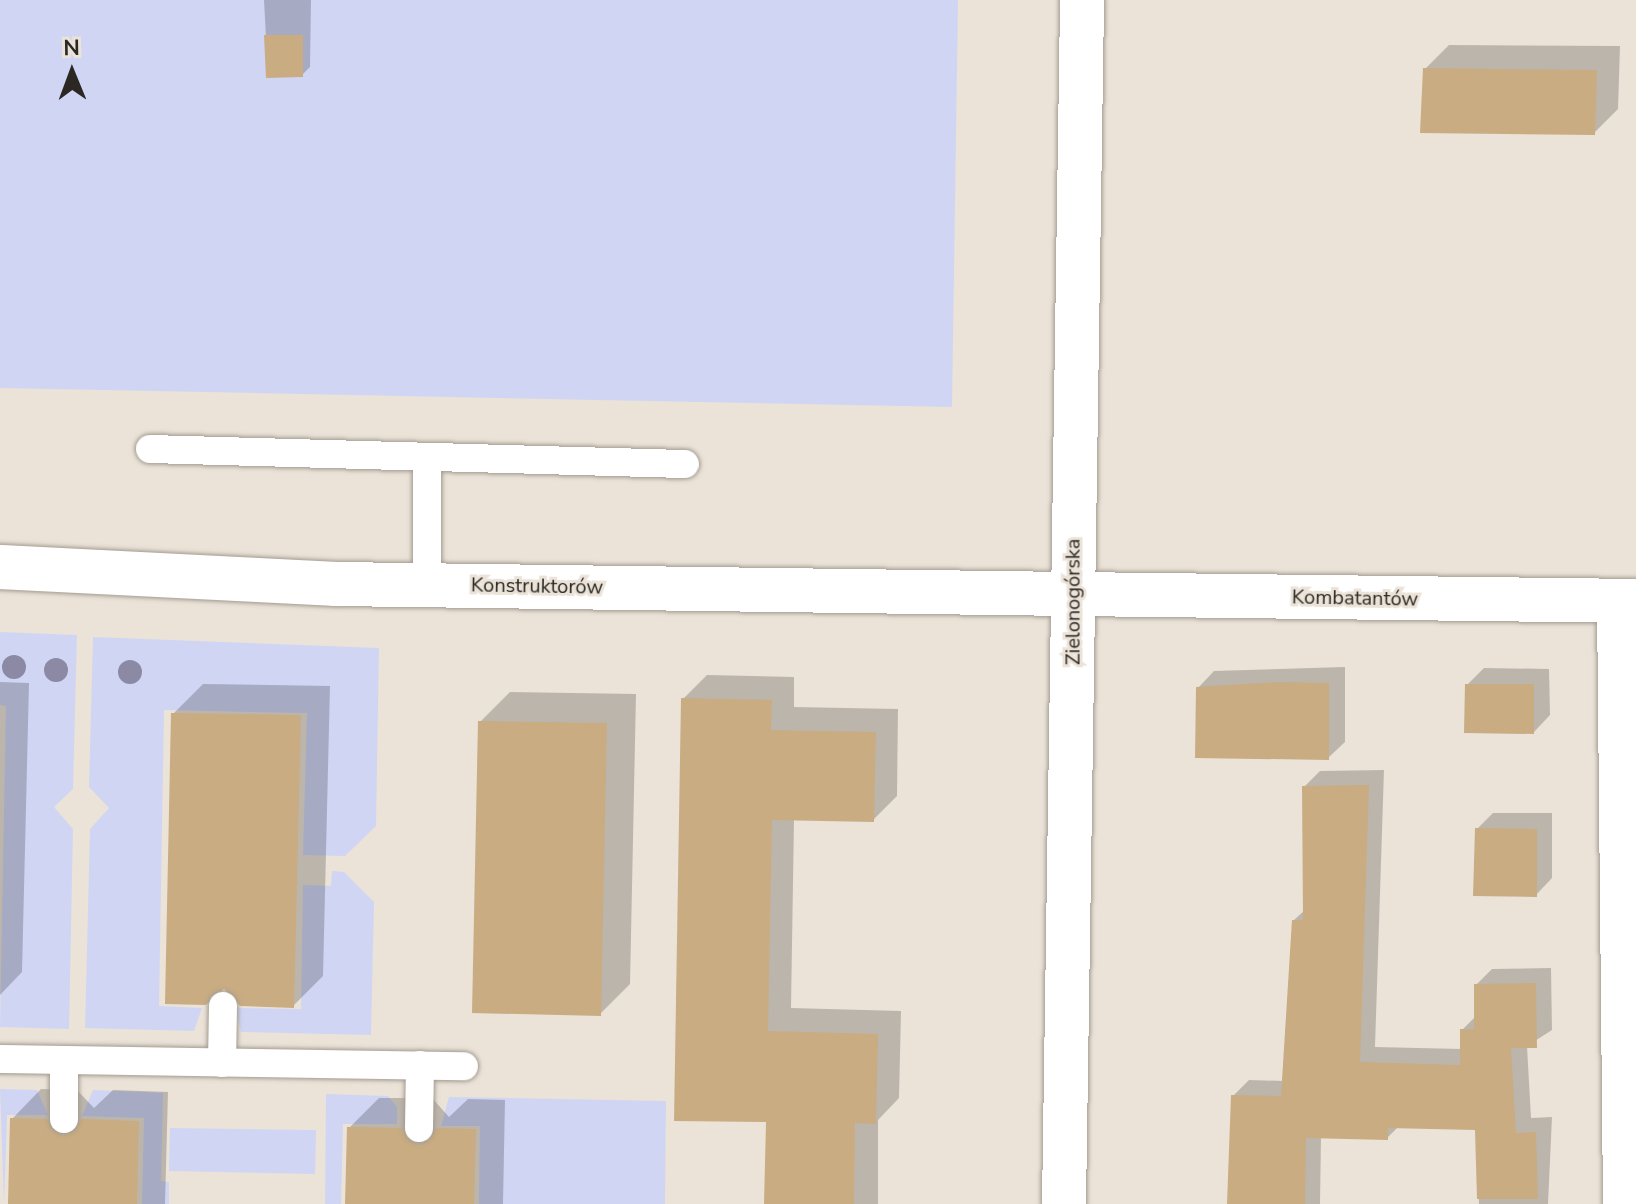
<!DOCTYPE html>
<html>
<head>
<meta charset="utf-8">
<style>
	body { margin:0 }
	#map { position:relative; width:1636px; height:1204px; overflow:hidden; background:#ebe3d8; font-family:"Nunito Sans",sans-serif }
	div>[style] { position:absolute }
	.green>* { inset:0; background:#d0d5f4 }
	.shadow>* { inset:0; background:#0003 }
	.building>* { inset:0; background:#c9ac82 }
	.roads { filter:drop-shadow(0 0 2px #a39b91) drop-shadow(0 0 2px #a39b91) }
	.service>* { height:28px; margin:-14px; padding:0 14px; transform-origin:14px; border-radius:14px; background:#fff }
	.minor>* { height:44px; margin:-22px; padding:0 22px; transform-origin:22px; border-radius:22px; background:#fff }
	.tertiary>* { height:44px; margin:-22px; padding:0 22px; transform-origin:22px; border-radius:22px; background:#fff }
	.trees>* { width:24px; height:24px; margin:-12px; border-radius:50%; background:#8b89a4 }
	span { translate:-50% -50%; white-space:nowrap; text-align:center; line-height:1.15; -webkit-text-stroke:6px #ebe3d8; paint-order:stroke }
	.street-label { font-size:20px; color:#2b2824 }
	.north { position:absolute; left:32px; top:32px; width:80px; height:80px; -webkit-text-stroke:6px #ebe3d8; paint-order:stroke; rotate:359deg; font-size:22px; font-weight:700; line-height:32px; text-align:center; color:#2b2824 }
	.north::after { content:''; display:block; margin:auto; width:28px; height:36px; background:#2b2824; clip-path:polygon(50% 0,100% 100%,50% 72%,0 100%) }
</style>
</head>
<body>
<div id="map">
	<div class="green">
		<i style="clip-path:polygon(0 0,958px 0,952px 407px,0 388px)"></i>
		<i style="clip-path:polygon(0 632px,77px 635px,73px 789px,54px 807px,73px 829px,69px 1029px,0 1027px,6px 706px,0 705px)"></i>
		<i style="clip-path:polygon(93px 637px,379px 648px,376px 826px,345px 856px,303px 855px,307px 713px,164px 710px,159px 1006px,202px 1008px,194px 1031px,85px 1028px,90px 829px,109px 808px,89px 787px)"></i>
		<i style="clip-path:polygon(332px 871px,344px 872px,374px 902px,371px 1035px,241px 1032px,235px 1008px,301px 1009px,303px 885px,331px 886px)"></i>
		<i style="clip-path:polygon(0 1089px,37px 1090px,48px 1115px,7px 1115px,4px 1204px)"></i>
		<i style="clip-path:polygon(93px 1090px,163px 1093px,161px 1181px,169px 1182px,169px 1204px,142px 1204px,144px 1118px,82px 1116px)"></i>
		<i style="clip-path:polygon(326px 1094px,388px 1096px,397px 1107px,397px 1124px,343px 1124px,341px 1204px,325px 1204px)"></i>
		<i style="clip-path:polygon(449px 1097px,666px 1101px,665px 1204px,479px 1204px,480px 1126px,441px 1126px)"></i>
		<i style="clip-path:polygon(170px 1128px,316px 1130px,315px 1174px,169px 1171px)"></i>
	</div>
	<div class="shadow">
		<i style="clip-path:polygon(264px 0,311px 0,310px 67px,302px 75px,268px 76px)"></i>
		<i style="clip-path:polygon(1449px 45px,1620px 46px,1618px 109px,1594px 133px,1425px 69px)"></i>
		<i style="clip-path:polygon(1345px 667px,1345px 742px,1328px 758px,1198px 688px,1214px 671px)"></i>
		<i style="clip-path:polygon(1484px 668px,1549px 669px,1550px 715px,1534px 732px,1467px 685px)"></i>
		<i style="clip-path:polygon(707px 675px,794px 677px,794px 707px,898px 709px,897px 796px,873px 820px,794px 819px,791px 1008px,901px 1011px,899px 1098px,878px 1120px,878px 1204px,766px 1204px,768px 1121px,683px 699px)"></i>
		<i style="clip-path:polygon(0 682px,29px 683px,22px 972px,0 995px)"></i>
		<i style="clip-path:polygon(203px 684px,330px 686px,323px 976px,293px 1006px,224px 986px,173px 714px)"></i>
		<i style="clip-path:polygon(510px 692px,636px 694px,630px 984px,600px 1014px,480px 722px)"></i>
		<i style="clip-path:polygon(1384px 770px,1375px 1047px,1462px 1049px,1462px 1030px,1476px 1016px,1476px 985px,1492px 969px,1551px 968px,1552px 1030px,1527px 1046px,1531px 1118px,1552px 1117px,1548px 1204px,1479px 1204px,1476px 1128px,1398px 1127px,1387px 1138px,1321px 1136px,1320px 1204px,1229px 1204px,1233px 1096px,1249px 1080px,1284px 1081px,1294px 920px,1305px 910px,1304px 787px,1320px 771px)"></i>
		<i style="clip-path:polygon(1493px 813px,1552px 813px,1552px 878px,1536px 895px,1477px 829px)"></i>
		<i style="clip-path:polygon(41px 1089px,77px 1090px,94px 1108px,113px 1090px,168px 1092px,165px 1204px,10px 1204px,12px 1119px)"></i>
		<i style="clip-path:polygon(379px 1098px,432px 1098px,449px 1117px,468px 1099px,505px 1100px,503px 1204px,347px 1204px,349px 1128px)"></i>
	</div>
	<div class="building">
		<i style="clip-path:polygon(264px 35px,303px 35px,303px 77px,266px 78px)"></i>
		<i style="clip-path:polygon(1423px 68px,1597px 70px,1595px 135px,1420px 133px)"></i>
		<i style="clip-path:polygon(1275px 682px,1329px 683px,1329px 760px,1195px 758px,1196px 687px)"></i>
		<i style="clip-path:polygon(1465px 684px,1534px 684px,1534px 734px,1464px 733px)"></i>
		<i style="clip-path:polygon(681px 698px,772px 700px,771px 730px,876px 732px,874px 822px,772px 820px,768px 1031px,878px 1034px,876px 1124px,855px 1123px,854px 1204px,764px 1204px,766px 1122px,674px 1121px)"></i>
		<i style="clip-path:polygon(171px 713px,301px 715px,294px 1008px,240px 1006px,224px 989px,206px 1005px,165px 1004px)"></i>
		<i style="clip-path:polygon(478px 721px,607px 723px,601px 1016px,472px 1013px)"></i>
		<i style="clip-path:polygon(1369px 785px,1360px 1062px,1460px 1065px,1460px 1029px,1474px 1029px,1474px 984px,1536px 983px,1537px 1048px,1511px 1048px,1516px 1133px,1536px 1132px,1538px 1199px,1477px 1199px,1475px 1130px,1388px 1128px,1388px 1140px,1306px 1138px,1305px 1204px,1227px 1204px,1231px 1095px,1281px 1096px,1292px 920px,1303px 920px,1302px 786px)"></i>
		<i style="clip-path:polygon(1475px 828px,1537px 829px,1537px 897px,1473px 896px)"></i>
		<i style="clip-path:polygon(10px 1118px,47px 1119px,63px 1136px,81px 1119px,139px 1121px,137px 1204px,8px 1204px)"></i>
		<i style="clip-path:polygon(347px 1127px,402px 1128px,418px 1145px,436px 1128px,476px 1129px,474px 1204px,345px 1204px)"></i>
	</div>
	<div class="roads">
		<div class="service">
			<i style="left:150px;top:449px;width:535px;rotate:1.61deg"></i>
			<i style="left:427px;top:585px;width:128px;rotate:-90deg"></i>
			<i style="left:0;top:1059px;width:464px;rotate:0.9deg"></i>
			<i style="left:222px;top:1063px;width:57px;rotate:-89deg"></i>
			<i style="left:64px;top:1119px;width:59px;rotate:-90deg"></i>
			<i style="left:419px;top:1128px;width:63px;rotate:-89.1deg"></i>
		</div>
		<div class="minor">
			<i style="left:1074px;top:594px;width:562px;rotate:0.71deg"></i>
			<i style="left:1619px;top:601px;width:603px;rotate:89.43deg"></i>
		</div>
		<div class="tertiary">
			<i style="left:0;top:567px;width:335px;rotate:2.9deg"></i>
			<i style="left:335px;top:584px;width:739px;rotate:0.78deg"></i>
			<i style="left:1064px;top:1204px;width:1204px;rotate:-89.14deg"></i>
		</div>
	</div>
	<div class="trees">
		<i style="left:14px;top:667px"></i>
		<i style="left:56px;top:670px"></i>
		<i style="left:130px;top:672px"></i>
	</div>
	<div class="street-label">
		<span style="left:537px;top:586px;rotate:1deg">Konstruktorów</span>
		<span style="left:1355px;top:598px;rotate:1deg">Kombatantów</span>
		<span style="left:1073px;top:602px;rotate:-90deg">Zielonogórska</span>
	</div>
	<div class="north">N</div>
</div>
</body>
</html>
